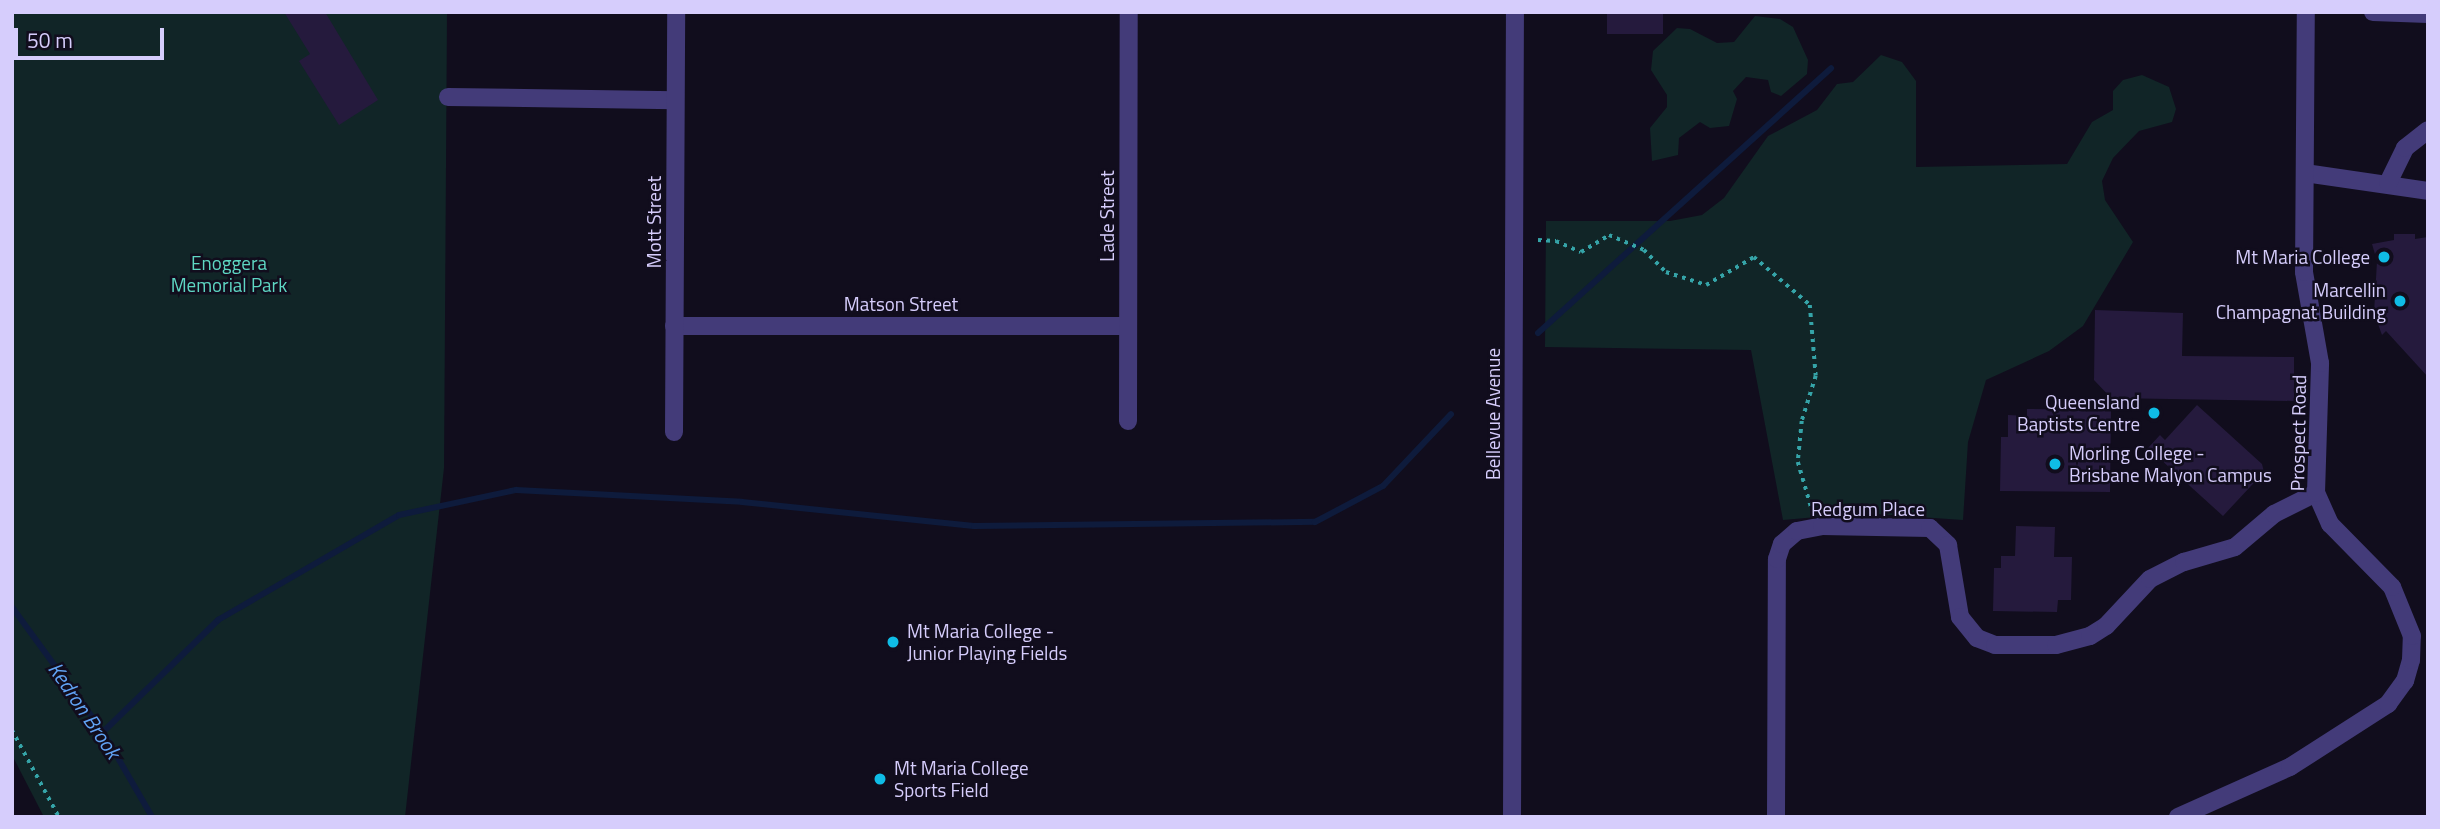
<!DOCTYPE html>
<html>
<head>
<meta charset="utf-8">
<style>
	body { margin:0 }
	#map { position:relative; width:2440px; height:829px; overflow:hidden; background:#110d1d; font-family:"Titillium Web",sans-serif }
	div>[style] { position:absolute }
	.green>* { inset:0; background:#112527 }
	.stream>* { height:6px; margin:-3px; padding:0 3px; transform-origin:3px; border-radius:3px; background:#0e1b3c }
	.building>* { inset:0; background:#251a3d }
	.path>* { height:3.5px; margin-top:-1.75px; transform-origin:0; background:repeating-linear-gradient(90deg,#35a4a8 0 3.5px,transparent 0 8.5px) }
	.minor>* { height:18px; margin:-9px; padding:0 9px; transform-origin:9px; border-radius:9px; background:#433b79 }
	.dots>* { width:19px; height:19px; translate:-50% -50%; box-sizing:border-box; border:4px solid #110d1d; border-radius:50% }
	span { translate:-50% -50%; white-space:nowrap; text-align:center; line-height:1.15; -webkit-text-stroke:5px #110d1d; paint-order:stroke }
	.street-label { font-size:19px; color:#d6cdfc }
	.poi-label { font-size:19px; color:#d6cdfc }
	.right { translate:-100% -50%; text-align:right }
	.left { translate:0 -50%; text-align:left }
	.park-label { font-size:19px; color:#5ed6c3 }
	.water-label { font-size:21px; color:#61a3f5; font-style:italic }
	.frame { position:absolute; inset:0; border:14px solid #d6cdfc; pointer-events:none }
	.scale { position:absolute; left:14px; top:28px; width:150px; height:32px; box-sizing:border-box; border:4px solid #d6cdfc; border-top:0; padding-left:9px; font-size:21px; line-height:24px; white-space:nowrap; color:#d6cdfc; -webkit-text-stroke:5px #110d1d; paint-order:stroke }
</style>
</head>
<body>
<div id="map">
	<div class="green">
		<i style="clip-path:polygon(12px 12px,447px 12px,444px 468px,405px 817px,44px 817px,12px 755px)"></i>
		<i style="clip-path:polygon(1755px 16px,1780px 19px,1793px 27px,1808px 60px,1807px 74px,1781px 96px,1771px 92px,1768px 80px,1746px 77px,1733px 91px,1737px 99px,1729px 126px,1710px 128px,1700px 122px,1679px 138px,1678px 155px,1652px 161px,1650px 128px,1667px 107px,1667px 95px,1651px 70px,1653px 51px,1677px 28px,1690px 29px,1717px 43px,1734px 42px)"></i>
		<i style="clip-path:polygon(1881px 55px,1902px 62px,1916px 81px,1916px 167px,2067px 164px,2092px 122px,2113px 110px,2113px 91px,2123px 80px,2142px 75px,2169px 87px,2176px 109px,2172px 122px,2139px 131px,2113px 158px,2102px 181px,2105px 200px,2133px 242px,2083px 326px,2049px 351px,1986px 380px,1968px 442px,1963px 520px,1862px 513px,1783px 520px,1751px 350px,1545px 347px,1546px 221px,1670px 221px,1702px 215px,1724px 198px,1768px 136px,1817px 110px,1837px 84px,1853px 82px)"></i>
	</div>
	<div class="stream">
		<i style="left:1538px;top:333px;width:395px;rotate:-42.1deg"></i>
		<i style="left:12px;top:607px;width:155px;rotate:53.9deg"></i>
		<i style="left:103px;top:732px;width:98px;rotate:60deg"></i>
		<i style="left:103px;top:732px;width:161px;rotate:-44.2deg"></i>
		<i style="left:218px;top:620px;width:209px;rotate:-30.1deg"></i>
		<i style="left:399px;top:515px;width:120px;rotate:-12.1deg"></i>
		<i style="left:516px;top:490px;width:226px;rotate:3deg"></i>
		<i style="left:742px;top:502px;width:233px;rotate:5.9deg"></i>
		<i style="left:974px;top:526px;width:341px;rotate:-0.7deg"></i>
		<i style="left:1315px;top:522px;width:77px;rotate:-27.9deg"></i>
		<i style="left:1383px;top:486px;width:99px;rotate:-46.6deg"></i>
	</div>
	<div class="building">
		<i style="clip-path:polygon(284px 12px,325px 12px,378px 100px,339px 125px,299px 61px,310px 54px)"></i>
		<i style="clip-path:polygon(1607px 12px,1663px 12px,1663px 34px,1607px 34px)"></i>
		<i style="clip-path:polygon(2394px 234px,2415px 234px,2415px 239px,2428px 237px,2428px 377px,2386px 331px,2382px 335px,2374px 313px,2377px 261px,2372px 244px,2394px 240px)"></i>
		<i style="clip-path:polygon(2095px 310px,2183px 313px,2182px 356px,2294px 357px,2294px 401px,2111px 398px,2094px 380px)"></i>
		<i style="clip-path:polygon(2197px 405px,2262px 464px,2264px 472px,2223px 516px,2148px 448px,2160px 435px,2165px 440px)"></i>
		<i style="clip-path:polygon(2027px 409px,2111px 410px,2110px 492px,2000px 491px,2001px 437px,2008px 437px,2008px 415px,2027px 416px)"></i>
		<i style="clip-path:polygon(2016px 526px,2055px 527px,2054px 557px,2072px 557px,2071px 600px,2058px 600px,2057px 612px,1993px 611px,1994px 568px,2001px 568px,2001px 556px,2015px 556px)"></i>
	</div>
	<div class="path">
		<i style="left:1538px;top:240px;width:18px;rotate:3deg"></i>
		<i style="left:1556px;top:241px;width:27px;rotate:24deg"></i>
		<i style="left:1581px;top:252px;width:33px;rotate:-31deg"></i>
		<i style="left:1609px;top:235px;width:38px;rotate:23deg"></i>
		<i style="left:1644px;top:250px;width:31px;rotate:45deg"></i>
		<i style="left:1666px;top:272px;width:42px;rotate:18deg"></i>
		<i style="left:1706px;top:285px;width:56px;rotate:-30.3deg"></i>
		<i style="left:1754px;top:257px;width:74px;rotate:40.6deg"></i>
		<i style="left:1810px;top:305px;width:71px;rotate:85.2deg"></i>
		<i style="left:1816px;top:376px;width:47px;rotate:107.3deg"></i>
		<i style="left:1802px;top:421px;width:41px;rotate:95.6deg"></i>
		<i style="left:1798px;top:462px;width:50px;rotate:73.7deg"></i>
		<i style="left:12px;top:730px;width:99px;rotate:61.6deg"></i>
	</div>
	<div class="minor">
		<i style="left:2373px;top:12px;width:55px;rotate:2.1deg"></i>
		<i style="left:448px;top:97px;width:227px;rotate:0.8deg"></i>
		<i style="left:2305px;top:173px;width:124px;rotate:8.3deg"></i>
		<i style="left:2388px;top:183px;width:39px;rotate:-64deg"></i>
		<i style="left:2405px;top:148px;width:29px;rotate:-38deg"></i>
		<i style="left:674px;top:326px;width:454px"></i>
		<i style="left:1128px;top:421px;width:409px;rotate:-89.9deg"></i>
		<i style="left:674px;top:432px;width:420px;rotate:-89.7deg"></i>
		<i style="left:1512px;top:817px;width:805px;rotate:-89.79deg"></i>
		<i style="left:1776px;top:817px;width:258px;rotate:-89.8deg"></i>
		<i style="left:1777px;top:559px;width:16px;rotate:-72deg"></i>
		<i style="left:1782px;top:544px;width:20px;rotate:-41deg"></i>
		<i style="left:1797px;top:531px;width:25px;rotate:-11deg"></i>
		<i style="left:1822px;top:526px;width:108px;rotate:1.1deg"></i>
		<i style="left:1930px;top:528px;width:25px;rotate:43deg"></i>
		<i style="left:1948px;top:545px;width:73px;rotate:80.5deg"></i>
		<i style="left:1960px;top:617px;width:27px;rotate:51deg"></i>
		<i style="left:1977px;top:638px;width:19px;rotate:21deg"></i>
		<i style="left:1995px;top:645px;width:61px"></i>
		<i style="left:2056px;top:645px;width:35px;rotate:-15deg"></i>
		<i style="left:2090px;top:636px;width:19px;rotate:-32deg"></i>
		<i style="left:2106px;top:626px;width:64px;rotate:-46.9deg"></i>
		<i style="left:2150px;top:579px;width:38px;rotate:-27deg"></i>
		<i style="left:2184px;top:562px;width:53px;rotate:-16.4deg"></i>
		<i style="left:2235px;top:547px;width:51px;rotate:-40.2deg"></i>
		<i style="left:2274px;top:514px;width:47px;rotate:-26.6deg"></i>
		<i style="left:2178px;top:817px;width:123px;rotate:-24.1deg"></i>
		<i style="left:2290px;top:767px;width:117px;rotate:-32.7deg"></i>
		<i style="left:2388px;top:704px;width:29px;rotate:-54deg"></i>
		<i style="left:2405px;top:681px;width:22px;rotate:-74deg"></i>
		<i style="left:2411px;top:660px;width:24px;rotate:-88deg"></i>
		<i style="left:2412px;top:636px;width:53px;rotate:-112.2deg"></i>
		<i style="left:2392px;top:587px;width:88px;rotate:-134.5deg"></i>
		<i style="left:2330px;top:524px;width:34px;rotate:-114deg"></i>
		<i style="left:2316px;top:493px;width:130px;rotate:-88.2deg"></i>
		<i style="left:2320px;top:363px;width:92px;rotate:-100deg"></i>
		<i style="left:2304px;top:272px;width:260px;rotate:-89.6deg"></i>
	</div>
	<div class="dots">
		<i style="left:2384px;top:257px;background:#0fbce6"></i>
		<i style="left:2400px;top:301px;background:#0fbce6"></i>
		<i style="left:2154px;top:413px;background:#0fbce6"></i>
		<i style="left:2055px;top:464px;background:#0fbce6"></i>
		<i style="left:893px;top:642px;background:#0fbce6"></i>
		<i style="left:880px;top:779px;background:#0fbce6"></i>
	</div>
	<div class="street-label">
		<span style="left:1107px;top:216px;rotate:-90deg">Lade Street</span>
		<span style="left:654px;top:222px;rotate:-90deg">Mott Street</span>
		<span style="left:901px;top:304px">Matson Street</span>
		<span style="left:1493px;top:414px;rotate:-90deg">Bellevue Avenue</span>
		<span style="left:2298px;top:433px;rotate:-89deg">Prospect Road</span>
		<span style="left:1868px;top:509px">Redgum Place</span>
	</div>
	<div class="poi-label">
		<span class="right" style="left:2370px;top:257px">Mt Maria College</span>
		<span class="right" style="left:2386px;top:301px">Marcellin<br>Champagnat Building</span>
		<span class="right" style="left:2140px;top:413px">Queensland<br>Baptists Centre</span>
		<span class="left" style="left:2069px;top:464px">Morling College -<br>Brisbane Malyon Campus</span>
		<span class="left" style="left:907px;top:642px">Mt Maria College -<br>Junior Playing Fields</span>
		<span class="left" style="left:894px;top:779px">Mt Maria College<br>Sports Field</span>
	</div>
	<div class="park-label">
		<span style="left:229px;top:274px">Enoggera<br>Memorial Park</span>
	</div>
	<div class="water-label">
		<span style="left:85px;top:710px;rotate:56deg">Kedron Brook</span>
	</div>
	<div class="frame"></div>
	<div class="scale">50 m</div>
</div>
</body>
</html>
